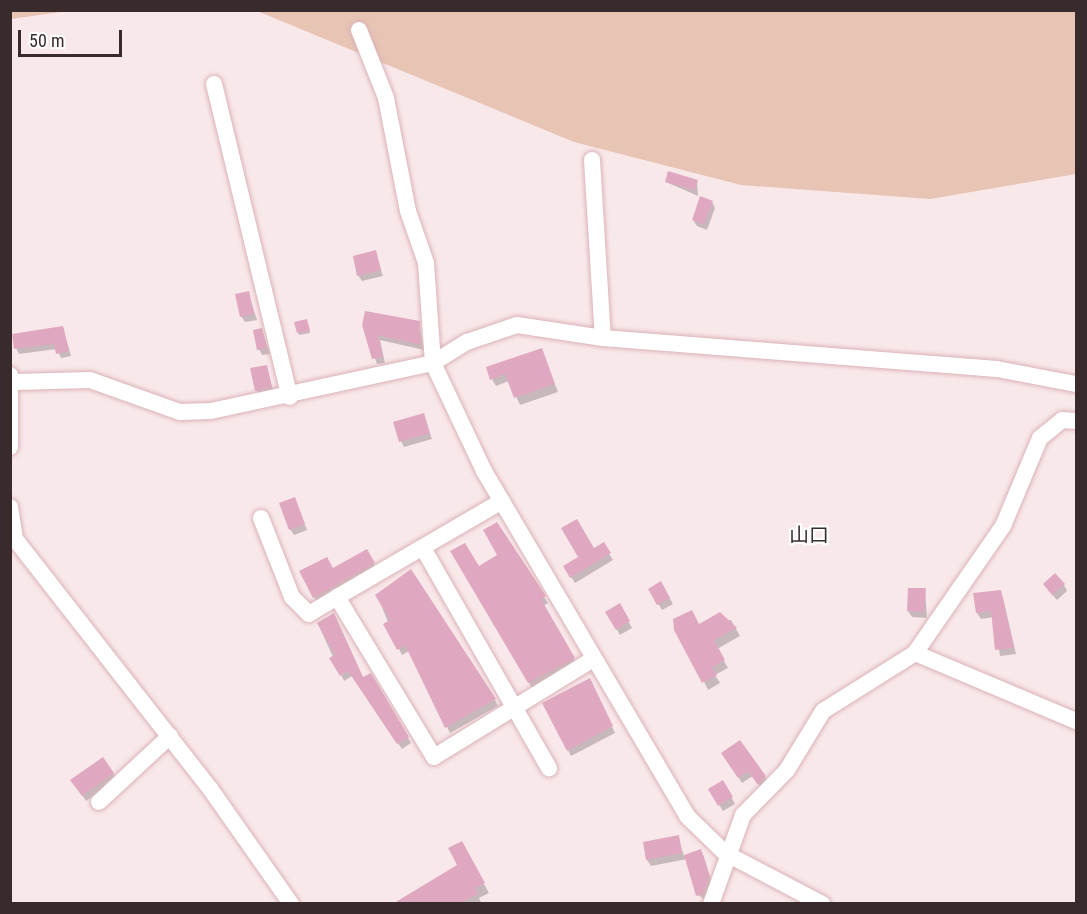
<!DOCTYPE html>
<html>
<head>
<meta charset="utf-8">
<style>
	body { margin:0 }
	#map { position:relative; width:1087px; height:914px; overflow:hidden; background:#f9e8ea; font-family:"Roboto Condensed","Noto Sans JP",sans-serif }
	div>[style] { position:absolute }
	.green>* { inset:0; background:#e8c4b4 }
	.shadow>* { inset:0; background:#0003 }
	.building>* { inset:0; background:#dfa8c0 }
	.roads { filter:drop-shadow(0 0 2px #dab2b7) drop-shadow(0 0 2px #dab2b7) }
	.street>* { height:16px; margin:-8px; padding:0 8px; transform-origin:8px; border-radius:8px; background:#fff }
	span { translate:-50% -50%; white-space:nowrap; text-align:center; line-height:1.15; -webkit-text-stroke:4.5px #fff; paint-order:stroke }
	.neighbourhood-label { font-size:20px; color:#392a2c }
	.frame { position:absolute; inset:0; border:12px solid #392a2c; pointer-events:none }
	.scale { position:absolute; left:18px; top:30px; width:104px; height:27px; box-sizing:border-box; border:3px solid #392a2c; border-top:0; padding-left:8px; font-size:18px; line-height:21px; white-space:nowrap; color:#392a2c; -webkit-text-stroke:4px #fff; paint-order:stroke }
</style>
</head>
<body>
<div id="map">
	<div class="green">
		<i style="clip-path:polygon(11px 10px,68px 10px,68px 11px,11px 19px)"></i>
		<i style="clip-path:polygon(257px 11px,1076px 11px,1076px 174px,930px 199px,741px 185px,574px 142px)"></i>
	</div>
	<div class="shadow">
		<i style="clip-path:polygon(697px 181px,698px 196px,666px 182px)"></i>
		<i style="clip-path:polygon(712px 202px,715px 208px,707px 230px,697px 226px,693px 220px)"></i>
		<i style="clip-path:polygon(375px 252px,383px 276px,362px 281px,358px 275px)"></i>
		<i style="clip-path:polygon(248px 292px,257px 320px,245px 322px,241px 316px)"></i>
		<i style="clip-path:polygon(419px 323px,424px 350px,380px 340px,385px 363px,377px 364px,363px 325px)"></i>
		<i style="clip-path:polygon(296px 324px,308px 324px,310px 333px,299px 335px)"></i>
		<i style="clip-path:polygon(63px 327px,71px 356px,61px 358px,57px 349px,19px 354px,16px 348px)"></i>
		<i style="clip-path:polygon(262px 330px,270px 354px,262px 355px,259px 349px)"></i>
		<i style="clip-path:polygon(541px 350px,558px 392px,520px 405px,509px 381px,496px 386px,492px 379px)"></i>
		<i style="clip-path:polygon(266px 366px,274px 393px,260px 396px,256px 390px)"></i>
		<i style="clip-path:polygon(423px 414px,432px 439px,404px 447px,401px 441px)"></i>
		<i style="clip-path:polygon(295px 499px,307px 530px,294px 535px,290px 529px)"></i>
		<i style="clip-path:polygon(496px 524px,548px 603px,543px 606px,577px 665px,532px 688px,452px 552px,478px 568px,499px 556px)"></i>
		<i style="clip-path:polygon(603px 544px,613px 560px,575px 583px,565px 567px)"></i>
		<i style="clip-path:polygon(366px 551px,378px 572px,319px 606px,301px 572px,333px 570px)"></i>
		<i style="clip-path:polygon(661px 583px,673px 604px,662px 610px,650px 590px)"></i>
		<i style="clip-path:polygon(1064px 585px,1067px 591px,1057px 600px,1048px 590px)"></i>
		<i style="clip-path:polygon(925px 590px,927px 618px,912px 617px,908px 611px)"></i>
		<i style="clip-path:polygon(1000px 592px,1003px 598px,1016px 654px,1000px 656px,994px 617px,981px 619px,977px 613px,975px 595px)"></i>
		<i style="clip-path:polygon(377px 595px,495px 700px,498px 706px,450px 733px,409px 651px,402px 655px,399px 649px)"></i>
		<i style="clip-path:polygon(619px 605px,632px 628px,620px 635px,607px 612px)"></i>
		<i style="clip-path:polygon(675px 620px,699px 626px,731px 620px,740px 636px,717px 649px,728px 668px,715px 675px,720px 683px,708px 690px)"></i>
		<i style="clip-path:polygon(318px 624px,363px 679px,370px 675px,411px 743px,402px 749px,352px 676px,344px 681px)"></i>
		<i style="clip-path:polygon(592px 686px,615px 733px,571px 756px,544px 703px)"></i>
		<i style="clip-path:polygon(723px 753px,765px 777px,768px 782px,762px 789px,753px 776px,742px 783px)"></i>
		<i style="clip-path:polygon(113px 773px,116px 779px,86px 801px,76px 786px)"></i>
		<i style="clip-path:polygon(723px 782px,735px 804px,723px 811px,710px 790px)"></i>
		<i style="clip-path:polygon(678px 837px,684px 856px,701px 851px,704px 857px,712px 884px,706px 900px,698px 895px,687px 859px,651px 866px,647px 860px,644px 843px)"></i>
		<i style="clip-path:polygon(461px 843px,489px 893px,479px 898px,482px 904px,396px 904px,459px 866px)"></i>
	</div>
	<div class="building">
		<i style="clip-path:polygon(668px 171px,698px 180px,695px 190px,665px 182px)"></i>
		<i style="clip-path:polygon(700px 196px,713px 201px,704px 225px,692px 220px)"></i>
		<i style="clip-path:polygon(376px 250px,381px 270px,357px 276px,353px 256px)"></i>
		<i style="clip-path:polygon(249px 291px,254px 314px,240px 317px,235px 294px)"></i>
		<i style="clip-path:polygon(365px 311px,420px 321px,421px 345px,378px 335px,383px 357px,372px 359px,362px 325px)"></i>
		<i style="clip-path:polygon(307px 319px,310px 331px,297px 333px,294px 322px)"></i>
		<i style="clip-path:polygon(63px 326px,69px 351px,56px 354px,54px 344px,14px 349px,12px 334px)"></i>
		<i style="clip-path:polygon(262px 328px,267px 348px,257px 350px,253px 330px)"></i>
		<i style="clip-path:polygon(542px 348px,555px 384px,514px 398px,505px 374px,490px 380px,486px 367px)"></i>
		<i style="clip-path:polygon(267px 365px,272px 387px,255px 391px,250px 368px)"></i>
		<i style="clip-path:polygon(424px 413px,430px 433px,399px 442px,393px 422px)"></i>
		<i style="clip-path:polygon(295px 497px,305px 524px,289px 530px,279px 503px)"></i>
		<i style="clip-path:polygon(577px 519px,594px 548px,604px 542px,611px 553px,570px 578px,563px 566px,578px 557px,561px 528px)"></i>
		<i style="clip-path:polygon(497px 522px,546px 596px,541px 599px,575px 658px,528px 683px,450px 551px,465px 543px,479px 566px,497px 555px,483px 530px)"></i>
		<i style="clip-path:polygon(367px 549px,375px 563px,313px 598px,299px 571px,327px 557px,333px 568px)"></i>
		<i style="clip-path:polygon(411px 569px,496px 699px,445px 728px,405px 645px,397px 650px,383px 624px,390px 620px,375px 595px)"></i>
		<i style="clip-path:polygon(1055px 573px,1065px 584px,1052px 595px,1043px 584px)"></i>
		<i style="clip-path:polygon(661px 581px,670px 598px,657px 605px,648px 589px)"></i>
		<i style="clip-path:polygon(908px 588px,926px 588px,924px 612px,907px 611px)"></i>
		<i style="clip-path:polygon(1001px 590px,1014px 648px,995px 650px,991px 611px,976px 613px,973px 593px)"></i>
		<i style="clip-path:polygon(620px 603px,630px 621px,616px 630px,605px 612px)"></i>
		<i style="clip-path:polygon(692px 610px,699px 624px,720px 612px,737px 628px,714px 640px,725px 660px,712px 667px,717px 675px,702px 683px,674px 630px,673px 619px)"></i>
		<i style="clip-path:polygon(334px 613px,363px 677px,371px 673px,409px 737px,397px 744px,348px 671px,340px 676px,329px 658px,335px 655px,317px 623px)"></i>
		<i style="clip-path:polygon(590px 678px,613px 726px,567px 751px,542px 703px)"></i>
		<i style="clip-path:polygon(740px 740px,766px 776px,758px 785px,748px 771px,738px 778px,721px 753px)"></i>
		<i style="clip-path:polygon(103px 757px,114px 773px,82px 796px,70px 780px)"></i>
		<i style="clip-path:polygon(723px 780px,733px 797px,718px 806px,708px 789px)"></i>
		<i style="clip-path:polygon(679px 835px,682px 853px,646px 860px,643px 842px)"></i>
		<i style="clip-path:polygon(462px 841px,485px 883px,475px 888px,478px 894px,461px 903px,394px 903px,457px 865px,448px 848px)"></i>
		<i style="clip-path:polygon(701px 849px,710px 877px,703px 894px,696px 896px,684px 855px)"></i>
	</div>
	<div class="roads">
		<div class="street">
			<i style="left:359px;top:30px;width:73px;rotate:68.3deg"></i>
			<i style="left:386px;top:98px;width:115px;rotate:79deg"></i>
			<i style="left:408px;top:211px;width:55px;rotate:70.9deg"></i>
			<i style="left:426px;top:263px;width:100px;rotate:86deg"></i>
			<i style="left:433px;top:363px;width:119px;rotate:64.7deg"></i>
			<i style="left:484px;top:471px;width:400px;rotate:59.5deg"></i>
			<i style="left:687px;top:816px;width:53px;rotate:44.2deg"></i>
			<i style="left:725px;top:853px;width:110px;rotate:27.7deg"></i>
			<i style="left:214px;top:84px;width:322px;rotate:76.4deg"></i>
			<i style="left:592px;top:160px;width:178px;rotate:86.5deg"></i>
			<i style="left:10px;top:375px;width:72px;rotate:90deg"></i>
			<i style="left:14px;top:382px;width:76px;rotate:-1.5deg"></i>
			<i style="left:90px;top:380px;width:96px;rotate:19.6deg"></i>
			<i style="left:180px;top:412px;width:31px;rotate:-2deg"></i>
			<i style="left:211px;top:411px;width:227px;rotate:-12.2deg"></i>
			<i style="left:433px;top:363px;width:40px;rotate:-32deg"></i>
			<i style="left:467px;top:342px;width:53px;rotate:-18.8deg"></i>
			<i style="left:517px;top:325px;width:87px;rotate:8.6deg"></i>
			<i style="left:603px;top:338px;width:395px;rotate:4.5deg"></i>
			<i style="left:997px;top:369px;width:80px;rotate:10.8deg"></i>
			<i style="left:502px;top:501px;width:191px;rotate:149.8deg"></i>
			<i style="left:337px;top:597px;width:187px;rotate:58.8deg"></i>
			<i style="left:434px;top:757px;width:187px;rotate:-31.6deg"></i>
			<i style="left:10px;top:507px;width:32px;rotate:81deg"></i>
			<i style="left:15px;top:539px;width:318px;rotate:52deg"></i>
			<i style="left:211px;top:790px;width:139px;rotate:54.9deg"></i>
			<i style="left:261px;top:518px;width:85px;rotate:68.6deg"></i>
			<i style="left:292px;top:597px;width:24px;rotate:45deg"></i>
			<i style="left:309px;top:614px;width:33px;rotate:-31deg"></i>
			<i style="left:423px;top:548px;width:254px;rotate:60.2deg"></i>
			<i style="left:915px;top:653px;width:175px;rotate:22.9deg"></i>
			<i style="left:99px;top:802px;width:97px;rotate:-42.9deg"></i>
			<i style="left:711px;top:904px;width:95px;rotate:-70.2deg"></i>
			<i style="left:743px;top:815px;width:63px;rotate:-45.6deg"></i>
			<i style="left:787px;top:770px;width:69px;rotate:-58.6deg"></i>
			<i style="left:823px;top:711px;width:109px;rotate:-32.2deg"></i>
			<i style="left:915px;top:653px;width:155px;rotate:-55.3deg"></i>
			<i style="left:1003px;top:526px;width:95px;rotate:-67.2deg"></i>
			<i style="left:1040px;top:438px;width:28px;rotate:-39deg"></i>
			<i style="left:1062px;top:420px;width:14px;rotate:4deg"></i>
		</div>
	</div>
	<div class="neighbourhood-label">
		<span style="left:809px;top:535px">山口</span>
	</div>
	<div class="frame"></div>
	<div class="scale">50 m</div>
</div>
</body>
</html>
